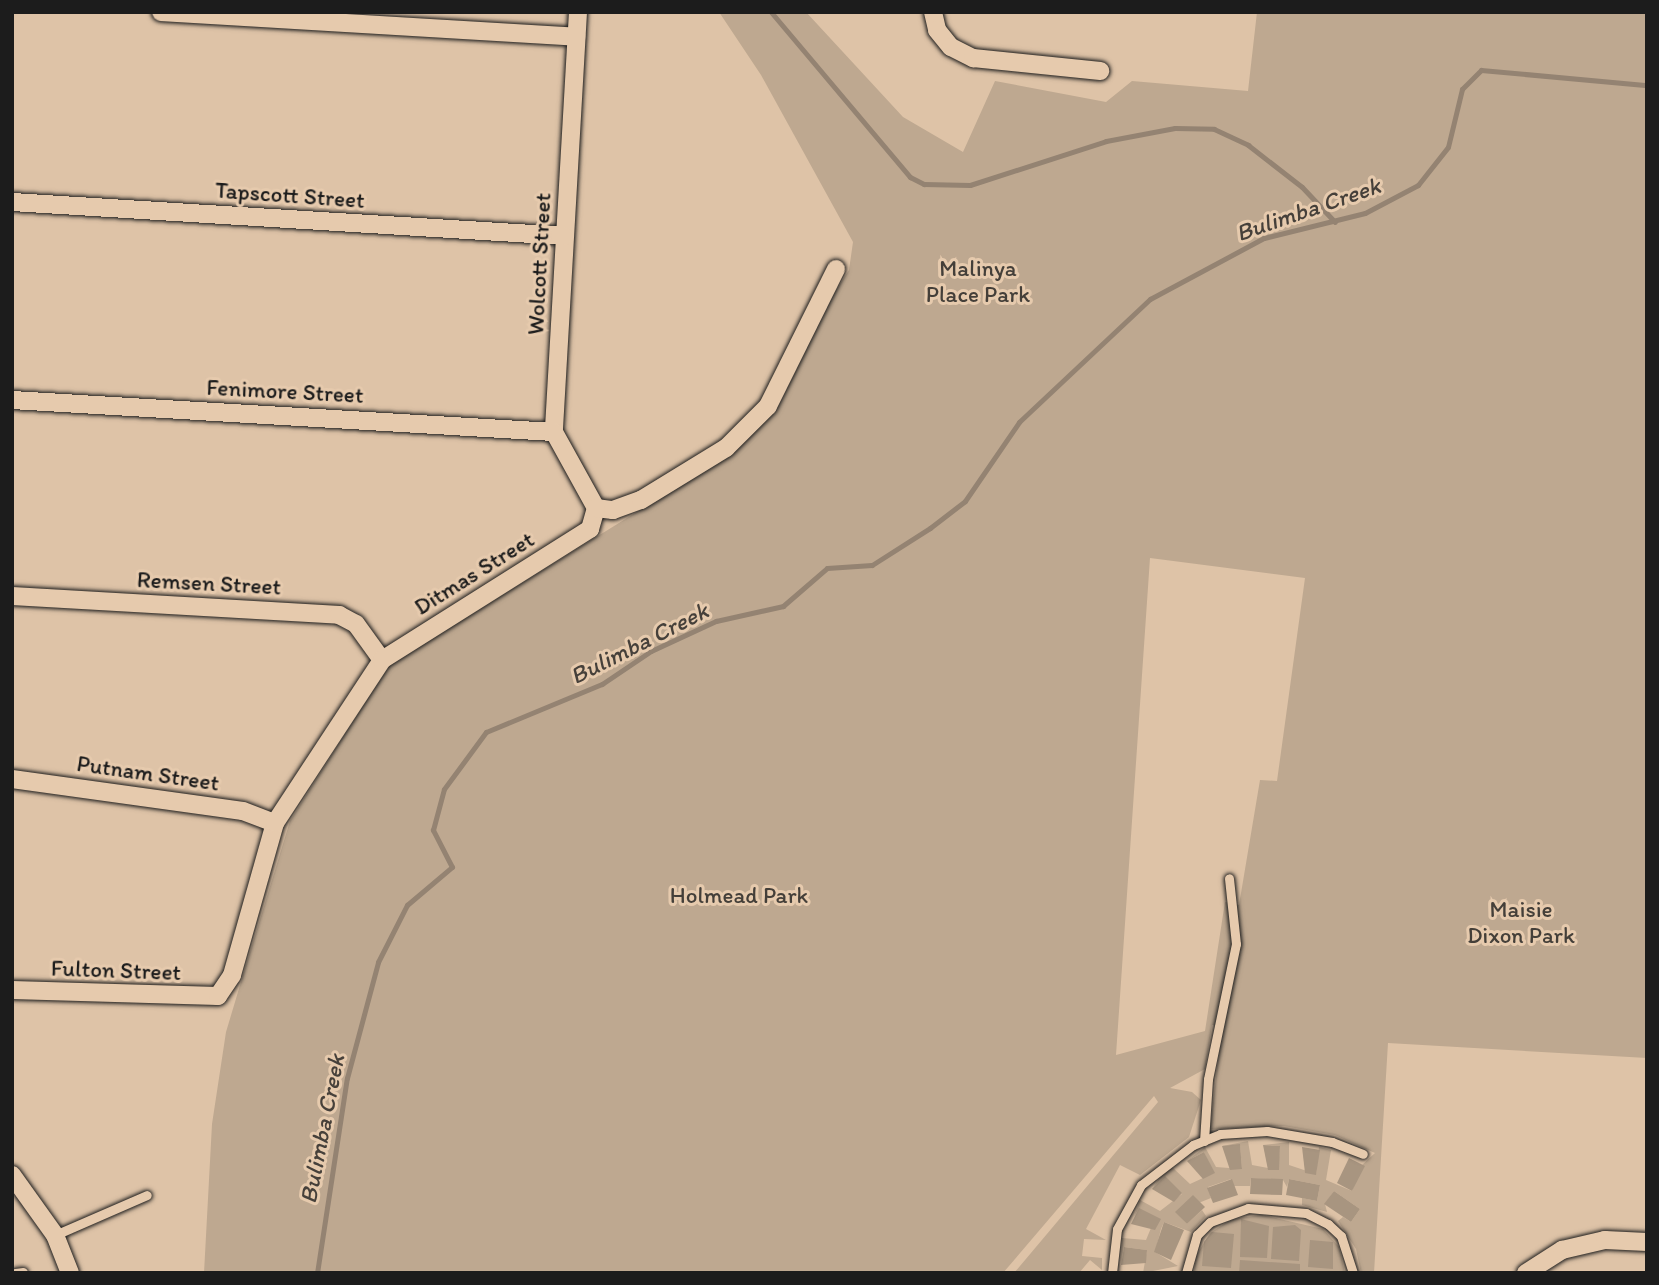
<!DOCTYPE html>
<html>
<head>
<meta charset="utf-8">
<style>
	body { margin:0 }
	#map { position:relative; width:1659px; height:1285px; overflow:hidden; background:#dec3a7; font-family:Itim,sans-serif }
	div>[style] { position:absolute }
	.green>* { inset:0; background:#bea890 }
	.stream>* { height:5px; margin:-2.5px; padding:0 2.5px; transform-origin:2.5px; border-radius:2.5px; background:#948372 }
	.building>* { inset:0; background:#a89580 }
	.roads { filter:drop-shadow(0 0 2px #1c1c1c) drop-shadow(0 0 2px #1c1c1c) }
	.service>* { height:9px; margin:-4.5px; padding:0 4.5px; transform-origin:4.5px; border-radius:4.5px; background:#e6caad }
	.minor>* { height:18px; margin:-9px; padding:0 9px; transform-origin:9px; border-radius:9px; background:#e6caad }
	span { translate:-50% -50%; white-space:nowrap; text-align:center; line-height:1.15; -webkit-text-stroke:6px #e6caad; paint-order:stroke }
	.street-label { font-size:23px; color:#1c1c1c }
	.park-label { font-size:23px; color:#443f39 }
	.water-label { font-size:24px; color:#46403a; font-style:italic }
	.frame { position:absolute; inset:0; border:14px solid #1c1c1c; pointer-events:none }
</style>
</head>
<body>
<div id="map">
	<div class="green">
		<i style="clip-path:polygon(evenodd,719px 12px,806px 12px,903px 117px,963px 152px,995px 81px,1106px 102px,1132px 81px,1248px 91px,1257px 12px,1647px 12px,1647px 1058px,1388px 1043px,1374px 1273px,1361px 1273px,1356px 1249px,1338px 1221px,1343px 1217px,1351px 1222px,1360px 1209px,1334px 1191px,1325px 1204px,1327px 1212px,1302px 1205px,1302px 1198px,1317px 1201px,1320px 1185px,1289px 1179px,1287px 1187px,1283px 1180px,1251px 1178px,1250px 1186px,1234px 1186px,1231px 1179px,1208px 1187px,1211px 1198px,1176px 1212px,1187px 1224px,1202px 1210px,1206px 1216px,1191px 1232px,1164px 1222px,1161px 1229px,1155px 1252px,1178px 1266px,1143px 1273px,1147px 1250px,1124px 1247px,1121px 1265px,1122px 1238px,1146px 1240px,1151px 1228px,1139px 1209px,1134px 1217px,1140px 1200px,1160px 1211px,1182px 1194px,1165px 1177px,1152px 1189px,1161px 1176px,1172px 1167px,1190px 1184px,1214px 1173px,1204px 1152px,1187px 1161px,1205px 1147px,1216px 1167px,1242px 1169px,1240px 1145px,1222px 1146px,1248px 1141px,1252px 1165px,1278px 1170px,1280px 1146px,1263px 1145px,1289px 1142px,1289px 1165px,1316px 1174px,1319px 1147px,1331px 1150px,1326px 1180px,1352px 1191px,1362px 1165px,1375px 1153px,1335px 1135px,1284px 1126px,1210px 1129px,1222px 1026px,1212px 1025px,1205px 1069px,1170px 1088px,1192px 1092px,1201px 1100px,1189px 1137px,1140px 1175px,1120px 1165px,1086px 1229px,1106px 1240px,1084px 1239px,1082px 1256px,1102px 1258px,1102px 1270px,1090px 1260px,1079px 1273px,1014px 1273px,1158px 1102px,1154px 1096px,1003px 1273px,204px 1273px,212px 1124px,226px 1032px,244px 972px,290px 821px,388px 666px,732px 453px,849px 270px,853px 242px,761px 75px,719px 12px,1150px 558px,1305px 578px,1277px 781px,1260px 780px,1239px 905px,1225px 902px,1205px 1031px,1116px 1055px,1150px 558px)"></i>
		<i style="clip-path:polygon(1262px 1215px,1323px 1229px,1339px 1247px,1345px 1273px,1194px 1273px,1196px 1256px,1210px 1233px,1232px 1219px)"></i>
	</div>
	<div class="stream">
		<i style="left:771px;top:12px;width:216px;rotate:49.9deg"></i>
		<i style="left:910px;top:177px;width:16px;rotate:27deg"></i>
		<i style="left:924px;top:184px;width:46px;rotate:1.2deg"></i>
		<i style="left:970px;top:185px;width:143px;rotate:-17.9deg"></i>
		<i style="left:1106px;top:141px;width:70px;rotate:-10.7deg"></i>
		<i style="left:1175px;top:128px;width:39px;rotate:1deg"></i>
		<i style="left:1214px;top:129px;width:38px;rotate:25deg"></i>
		<i style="left:1248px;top:145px;width:68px;rotate:37.9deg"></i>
		<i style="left:1302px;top:187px;width:48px;rotate:46.7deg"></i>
		<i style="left:317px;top:1273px;width:197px;rotate:-81.3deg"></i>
		<i style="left:347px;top:1078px;width:120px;rotate:-75deg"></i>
		<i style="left:378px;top:962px;width:64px;rotate:-63deg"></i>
		<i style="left:407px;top:905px;width:59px;rotate:-40.2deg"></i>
		<i style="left:452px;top:867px;width:42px;rotate:-117.2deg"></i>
		<i style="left:433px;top:830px;width:42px;rotate:-75deg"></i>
		<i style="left:444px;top:789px;width:71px;rotate:-53.6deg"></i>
		<i style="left:486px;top:732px;width:126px;rotate:-22.5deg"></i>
		<i style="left:602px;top:684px;width:59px;rotate:-34deg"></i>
		<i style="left:651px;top:651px;width:72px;rotate:-24.8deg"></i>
		<i style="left:716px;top:621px;width:69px;rotate:-12.6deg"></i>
		<i style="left:783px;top:606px;width:58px;rotate:-40.8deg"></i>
		<i style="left:827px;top:568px;width:45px;rotate:-3.8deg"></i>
		<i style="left:872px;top:565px;width:69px;rotate:-32.5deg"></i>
		<i style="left:930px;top:528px;width:44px;rotate:-37.6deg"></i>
		<i style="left:965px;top:501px;width:96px;rotate:-55.6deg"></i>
		<i style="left:1019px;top:422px;width:180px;rotate:-43.2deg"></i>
		<i style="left:1150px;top:299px;width:129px;rotate:-28.2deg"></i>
		<i style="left:1264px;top:238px;width:104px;rotate:-13.9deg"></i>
		<i style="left:1365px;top:213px;width:60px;rotate:-27.8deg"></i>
		<i style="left:1418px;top:185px;width:48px;rotate:-51.7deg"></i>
		<i style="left:1448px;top:147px;width:60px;rotate:-76.4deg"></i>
		<i style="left:1462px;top:89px;width:27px;rotate:-45deg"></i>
		<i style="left:1481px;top:70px;width:167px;rotate:5.2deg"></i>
	</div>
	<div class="building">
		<i style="clip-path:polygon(1240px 1144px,1242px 1169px,1230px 1170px,1222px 1146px)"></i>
		<i style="clip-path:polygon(1263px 1145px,1280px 1146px,1279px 1170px,1268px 1170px)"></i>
		<i style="clip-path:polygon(1302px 1147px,1320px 1150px,1316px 1175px,1305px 1173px)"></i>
		<i style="clip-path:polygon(1204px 1152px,1215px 1173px,1203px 1179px,1187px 1161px)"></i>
		<i style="clip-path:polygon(1349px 1158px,1365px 1166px,1352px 1191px,1337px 1183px)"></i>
		<i style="clip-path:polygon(1165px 1176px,1182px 1193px,1174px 1202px,1152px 1189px)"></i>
		<i style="clip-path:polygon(1251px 1178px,1283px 1179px,1282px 1195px,1250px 1194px)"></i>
		<i style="clip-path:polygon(1232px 1179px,1238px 1195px,1213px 1203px,1207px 1188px)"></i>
		<i style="clip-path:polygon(1289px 1179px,1320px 1185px,1317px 1201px,1286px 1195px)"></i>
		<i style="clip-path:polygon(1334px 1191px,1360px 1209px,1351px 1222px,1324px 1204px)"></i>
		<i style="clip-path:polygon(1193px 1195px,1205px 1207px,1187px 1224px,1175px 1212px)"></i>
		<i style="clip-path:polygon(1139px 1208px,1161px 1219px,1155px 1230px,1131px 1224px)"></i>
		<i style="clip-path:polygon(1241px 1219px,1269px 1226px,1267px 1258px,1240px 1257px)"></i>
		<i style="clip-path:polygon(1164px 1222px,1184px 1230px,1171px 1260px,1154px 1252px)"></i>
		<i style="clip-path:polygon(1295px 1225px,1301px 1230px,1299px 1261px,1271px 1259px,1273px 1227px)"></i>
		<i style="clip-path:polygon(1212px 1232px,1234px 1234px,1231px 1268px,1202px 1266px,1204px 1242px)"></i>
		<i style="clip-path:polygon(1310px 1240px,1333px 1242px,1333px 1269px,1308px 1267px)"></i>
		<i style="clip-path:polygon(1124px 1247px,1147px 1250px,1146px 1263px,1121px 1265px)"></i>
		<i style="clip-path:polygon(1240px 1260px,1300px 1264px,1300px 1273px,1239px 1273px)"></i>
	</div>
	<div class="roads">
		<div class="service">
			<i style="left:1204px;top:1141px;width:62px;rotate:-86.3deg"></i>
			<i style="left:1208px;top:1079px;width:138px;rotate:-78.3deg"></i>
			<i style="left:1236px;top:944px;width:66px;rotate:-96.1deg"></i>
			<i style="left:55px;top:1235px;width:100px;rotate:-23.5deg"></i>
			<i style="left:15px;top:1273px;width:8px;rotate:-7deg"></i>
			<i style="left:1112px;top:1273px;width:44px;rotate:-83.5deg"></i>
			<i style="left:1117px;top:1229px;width:50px;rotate:-61.4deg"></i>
			<i style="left:1141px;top:1185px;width:66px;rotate:-37.6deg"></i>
			<i style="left:1193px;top:1145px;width:29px;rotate:-22deg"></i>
			<i style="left:1220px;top:1134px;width:47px;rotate:-3.7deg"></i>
			<i style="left:1267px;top:1131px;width:66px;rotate:9.6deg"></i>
			<i style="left:1332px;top:1142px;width:33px;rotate:21deg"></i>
			<i style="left:1186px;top:1273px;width:40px;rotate:-74deg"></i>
			<i style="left:1197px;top:1235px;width:18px;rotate:-45deg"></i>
			<i style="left:1210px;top:1222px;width:40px;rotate:-20.2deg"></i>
			<i style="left:1248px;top:1208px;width:58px;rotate:4.9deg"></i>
			<i style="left:1306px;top:1213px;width:25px;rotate:27deg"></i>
			<i style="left:1328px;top:1224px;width:18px;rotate:43deg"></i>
			<i style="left:1341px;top:1236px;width:39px;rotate:72deg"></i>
		</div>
		<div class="minor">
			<i style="left:161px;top:12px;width:416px;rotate:3.4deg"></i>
			<i style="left:578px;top:12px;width:421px;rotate:93.3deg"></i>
			<i style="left:554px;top:432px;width:87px;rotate:61.1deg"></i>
			<i style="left:933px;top:12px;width:18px;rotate:77deg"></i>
			<i style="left:937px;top:30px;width:22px;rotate:51deg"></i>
			<i style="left:951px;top:47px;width:25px;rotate:27deg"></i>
			<i style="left:973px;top:58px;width:128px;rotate:5.8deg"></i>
			<i style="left:12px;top:202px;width:553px;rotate:3.52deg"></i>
			<i style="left:12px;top:400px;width:543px;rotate:3.38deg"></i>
			<i style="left:12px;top:596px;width:328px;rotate:3.3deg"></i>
			<i style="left:339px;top:615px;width:19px;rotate:28deg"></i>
			<i style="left:356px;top:624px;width:44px;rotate:54.2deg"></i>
			<i style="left:12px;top:779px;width:233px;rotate:7.9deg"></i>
			<i style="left:243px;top:811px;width:34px;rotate:21deg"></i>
			<i style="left:12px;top:990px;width:206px;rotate:1.7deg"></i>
			<i style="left:218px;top:996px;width:25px;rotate:-56deg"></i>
			<i style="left:232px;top:975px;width:158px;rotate:-74.2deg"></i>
			<i style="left:275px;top:823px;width:195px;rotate:-56.7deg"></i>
			<i style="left:382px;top:660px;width:246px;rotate:-32.2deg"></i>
			<i style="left:590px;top:529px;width:22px;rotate:-74deg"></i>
			<i style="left:596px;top:508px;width:17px;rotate:7deg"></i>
			<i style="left:613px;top:510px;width:30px;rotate:-20deg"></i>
			<i style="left:641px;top:500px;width:100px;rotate:-31.5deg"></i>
			<i style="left:726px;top:448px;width:59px;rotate:-45deg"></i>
			<i style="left:768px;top:406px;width:153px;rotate:-63.6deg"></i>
			<i style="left:12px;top:1175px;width:74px;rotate:54.4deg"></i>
			<i style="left:55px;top:1235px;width:41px;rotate:68.5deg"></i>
			<i style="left:1526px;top:1273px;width:43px;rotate:-32.6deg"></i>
			<i style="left:1562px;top:1250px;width:44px;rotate:-13.1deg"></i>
			<i style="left:1605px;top:1240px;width:42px;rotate:2.7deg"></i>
		</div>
	</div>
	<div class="street-label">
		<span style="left:290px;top:195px;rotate:4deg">Tapscott Street</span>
		<span style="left:539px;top:264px;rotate:-87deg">Wolcott Street</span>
		<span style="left:285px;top:391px;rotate:3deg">Fenimore Street</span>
		<span style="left:474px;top:573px;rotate:-32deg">Ditmas Street</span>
		<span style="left:209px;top:583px;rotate:3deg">Remsen Street</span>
		<span style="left:148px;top:773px;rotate:8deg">Putnam Street</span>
		<span style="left:116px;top:970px;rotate:2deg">Fulton Street</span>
	</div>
	<div class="park-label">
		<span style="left:978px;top:281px">Malinya<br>Place Park</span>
		<span style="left:739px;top:895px">Holmead Park</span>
		<span style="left:1521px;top:922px">Maisie<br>Dixon Park</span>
	</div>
	<div class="water-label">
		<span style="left:1308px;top:209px;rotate:-19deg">Bulimba Creek</span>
		<span style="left:639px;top:643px;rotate:-27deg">Bulimba Creek</span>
		<span style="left:322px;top:1129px;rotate:-79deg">Bulimba Creek</span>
	</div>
	<div class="frame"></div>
</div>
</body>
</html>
